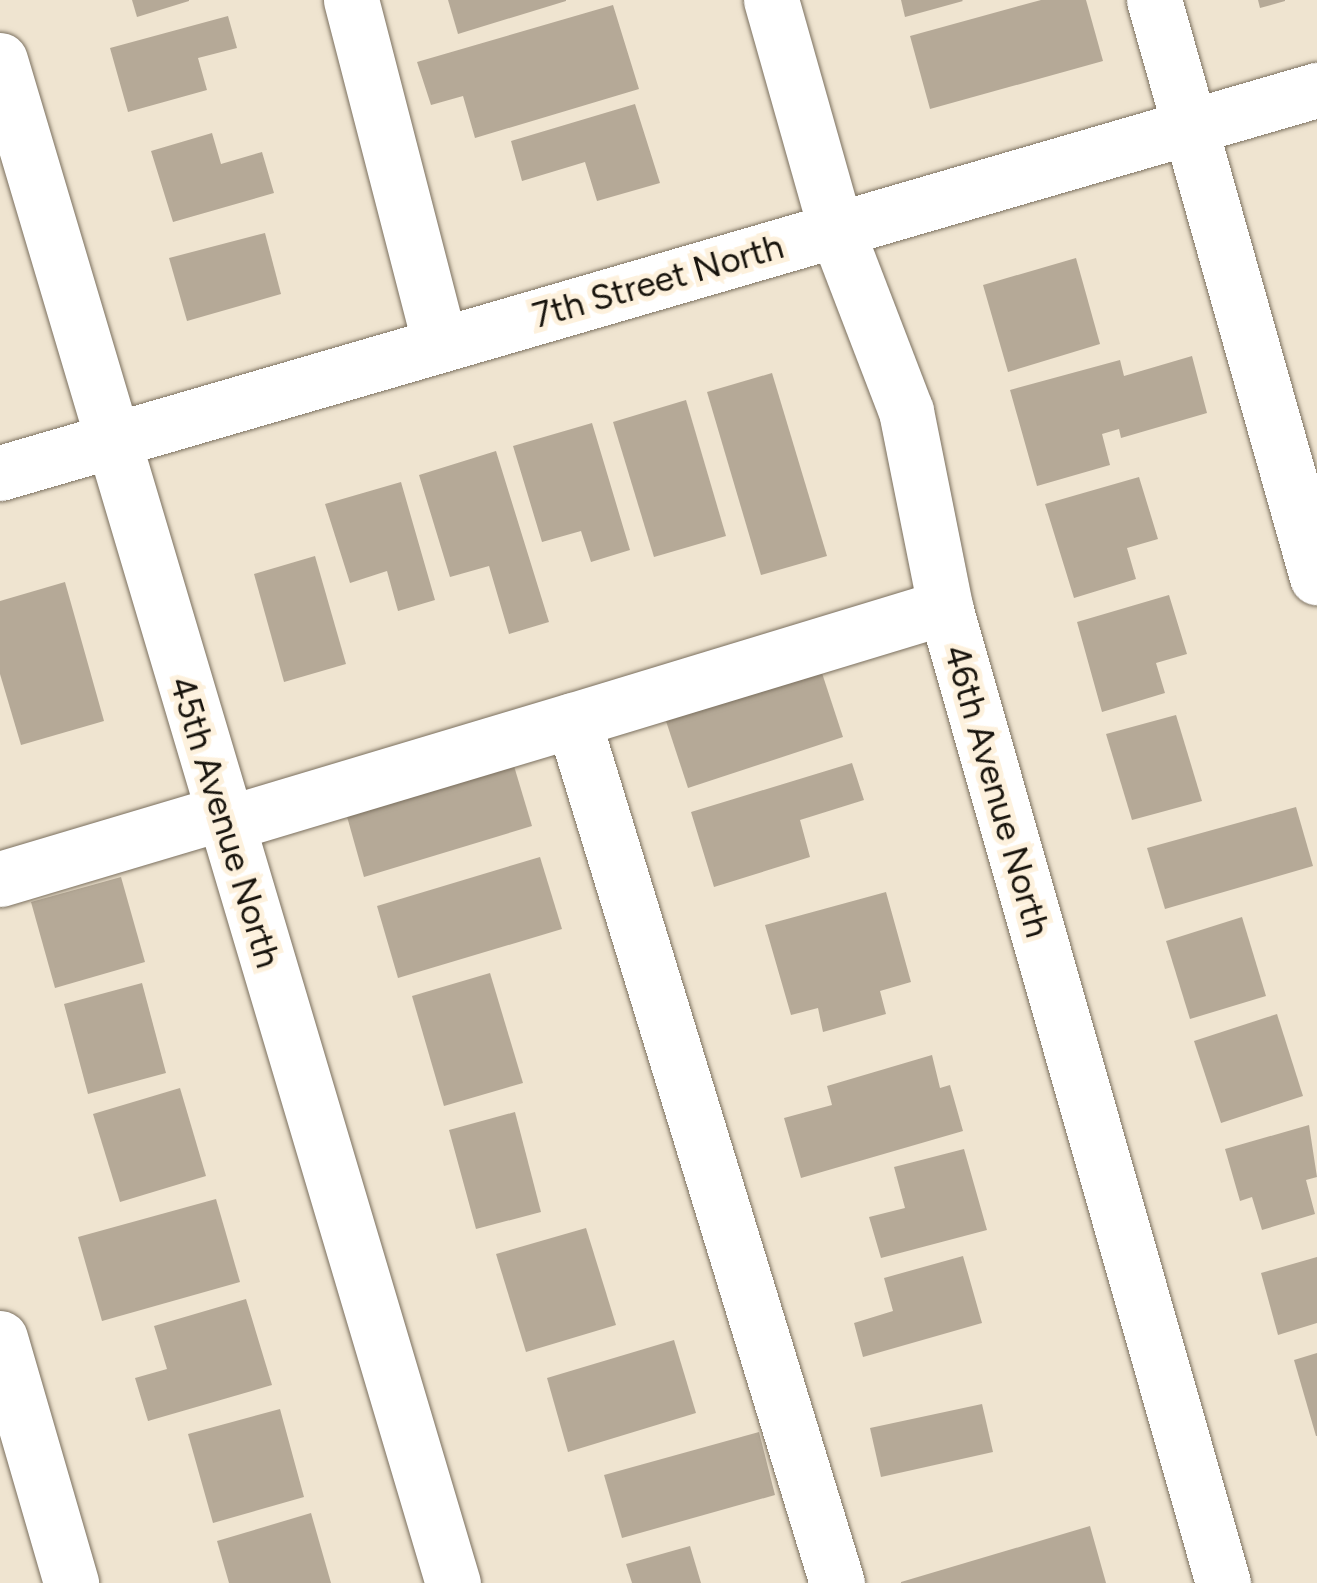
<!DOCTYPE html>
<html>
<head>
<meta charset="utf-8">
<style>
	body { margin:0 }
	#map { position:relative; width:1317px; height:1583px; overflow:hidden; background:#efe4d0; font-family:Figtree,sans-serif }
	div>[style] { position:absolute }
	.building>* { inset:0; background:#b5a997 }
	.roads { filter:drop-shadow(0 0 2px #7b705f) drop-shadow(0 0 2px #7b705f) }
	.minor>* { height:55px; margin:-27.5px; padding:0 27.5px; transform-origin:27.5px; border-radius:27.5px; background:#fff }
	span { translate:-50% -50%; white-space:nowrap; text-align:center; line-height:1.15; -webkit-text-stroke:10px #fdf1dd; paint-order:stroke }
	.street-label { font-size:35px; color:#18140d }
</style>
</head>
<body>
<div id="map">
	<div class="building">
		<i style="clip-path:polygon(132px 0,189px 0,189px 1px,137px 17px)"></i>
		<i style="clip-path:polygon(448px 0,566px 0,566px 1px,458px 34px)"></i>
		<i style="clip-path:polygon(901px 0,962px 0,963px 1px,905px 17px)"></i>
		<i style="clip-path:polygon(1041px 0,1086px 0,1103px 61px,930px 109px,910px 36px)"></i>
		<i style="clip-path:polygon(1258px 0,1285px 0,1285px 1px,1260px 8px)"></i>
		<i style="clip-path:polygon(613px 5px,639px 89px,475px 138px,463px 96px,431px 105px,417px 62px)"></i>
		<i style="clip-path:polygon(228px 16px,237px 48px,198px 58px,207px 90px,128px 112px,110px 48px)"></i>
		<i style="clip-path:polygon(635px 104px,660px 183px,597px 201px,585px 162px,522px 181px,511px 141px)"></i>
		<i style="clip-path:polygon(212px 133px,221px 164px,262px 152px,274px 193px,173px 222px,151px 151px)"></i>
		<i style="clip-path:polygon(265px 233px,281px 294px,187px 321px,169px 258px)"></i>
		<i style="clip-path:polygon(1076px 258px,1100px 344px,1008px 372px,983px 285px)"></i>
		<i style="clip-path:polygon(1192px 356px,1207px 413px,1121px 438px,1119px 429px,1102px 434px,1110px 465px,1037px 486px,1010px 390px,1120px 360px,1124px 376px)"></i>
		<i style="clip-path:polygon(772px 373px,827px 556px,761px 575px,707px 392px)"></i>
		<i style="clip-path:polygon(686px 400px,726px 536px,654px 557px,613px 422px)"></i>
		<i style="clip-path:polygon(592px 423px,630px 550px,591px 562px,581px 531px,542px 542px,513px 446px)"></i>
		<i style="clip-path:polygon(496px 451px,549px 622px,509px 634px,489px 566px,450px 577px,419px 475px)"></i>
		<i style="clip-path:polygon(1139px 477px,1158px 539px,1127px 548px,1136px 579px,1074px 598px,1045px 504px)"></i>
		<i style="clip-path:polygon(401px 482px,435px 600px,398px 611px,387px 571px,350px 583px,325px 504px)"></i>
		<i style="clip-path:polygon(315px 556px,346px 664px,284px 682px,254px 574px)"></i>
		<i style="clip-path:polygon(65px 582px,104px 721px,21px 745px,0 674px,0 601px)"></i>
		<i style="clip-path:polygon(1169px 595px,1187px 654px,1156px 663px,1165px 693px,1102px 712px,1077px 622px)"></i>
		<i style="clip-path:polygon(820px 667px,843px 737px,688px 788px,665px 718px)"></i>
		<i style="clip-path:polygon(1176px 715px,1202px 801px,1132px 820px,1106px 734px)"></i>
		<i style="clip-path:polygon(511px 756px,532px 826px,364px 877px,344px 806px)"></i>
		<i style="clip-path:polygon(852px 763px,864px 800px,800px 820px,810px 857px,714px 887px,691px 812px)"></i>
		<i style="clip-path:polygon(1296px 807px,1313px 866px,1165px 909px,1147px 848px)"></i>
		<i style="clip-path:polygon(540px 857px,562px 929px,398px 978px,377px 906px)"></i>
		<i style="clip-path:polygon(121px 877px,145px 962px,55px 988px,31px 902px)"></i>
		<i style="clip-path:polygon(886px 892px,911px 982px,880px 991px,886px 1014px,823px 1032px,818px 1008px,791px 1015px,765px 925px)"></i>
		<i style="clip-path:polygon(1242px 917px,1266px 996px,1190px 1019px,1166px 941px)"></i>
		<i style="clip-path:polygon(490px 973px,523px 1083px,444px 1106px,412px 996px)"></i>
		<i style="clip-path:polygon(142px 983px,166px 1073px,88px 1094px,64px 1004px)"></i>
		<i style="clip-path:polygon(1277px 1014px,1303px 1096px,1221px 1123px,1194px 1041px)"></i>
		<i style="clip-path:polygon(932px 1055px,940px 1088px,950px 1085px,963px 1131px,801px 1178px,784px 1118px,832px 1105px,827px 1086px)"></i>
		<i style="clip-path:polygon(180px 1088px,206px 1176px,120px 1202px,93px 1114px)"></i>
		<i style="clip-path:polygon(515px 1112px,541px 1212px,476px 1229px,449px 1130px)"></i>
		<i style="clip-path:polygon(1309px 1125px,1317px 1177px,1306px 1180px,1315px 1214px,1262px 1230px,1252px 1197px,1240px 1201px,1225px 1149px)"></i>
		<i style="clip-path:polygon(964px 1149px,987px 1230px,881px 1258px,869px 1217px,905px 1208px,894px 1167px)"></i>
		<i style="clip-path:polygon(216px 1199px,240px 1282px,102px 1321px,78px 1237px)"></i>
		<i style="clip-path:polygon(586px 1228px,616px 1325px,526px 1352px,496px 1254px)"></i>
		<i style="clip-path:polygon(963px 1256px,982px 1323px,863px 1357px,854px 1323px,893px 1311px,884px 1278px)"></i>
		<i style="clip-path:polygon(1317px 1257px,1317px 1323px,1278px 1335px,1261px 1273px)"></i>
		<i style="clip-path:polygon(246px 1299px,272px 1385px,148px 1421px,135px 1378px,167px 1369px,154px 1326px)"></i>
		<i style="clip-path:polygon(674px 1340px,696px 1413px,568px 1452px,547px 1378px)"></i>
		<i style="clip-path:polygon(1317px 1353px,1317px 1436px,1316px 1436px,1294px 1360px)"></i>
		<i style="clip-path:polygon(982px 1404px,993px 1452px,881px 1477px,870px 1428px)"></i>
		<i style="clip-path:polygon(280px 1409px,304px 1497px,213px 1523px,188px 1434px)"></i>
		<i style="clip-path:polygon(759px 1432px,775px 1495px,622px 1538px,604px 1475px)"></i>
		<i style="clip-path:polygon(311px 1513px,331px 1583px,229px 1583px,217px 1541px)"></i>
		<i style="clip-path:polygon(1090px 1526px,1106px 1583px,901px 1583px,901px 1582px)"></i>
		<i style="clip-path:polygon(690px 1546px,701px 1583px,632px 1583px,626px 1564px)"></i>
	</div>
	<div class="roads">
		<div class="minor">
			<i style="left:351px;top:0;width:356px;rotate:75.5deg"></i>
			<i style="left:771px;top:0;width:238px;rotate:74.2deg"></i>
			<i style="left:836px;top:229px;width:195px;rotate:69deg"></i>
			<i style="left:906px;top:411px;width:200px;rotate:78.7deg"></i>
			<i style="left:945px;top:607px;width:1015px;rotate:74.1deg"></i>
			<i style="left:1154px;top:0;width:600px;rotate:74.23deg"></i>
			<i style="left:0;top:60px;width:1589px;rotate:73.44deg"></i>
			<i style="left:0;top:473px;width:1372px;rotate:-16.22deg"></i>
			<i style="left:226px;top:824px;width:362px;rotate:-16.7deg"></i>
			<i style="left:0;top:879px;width:232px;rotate:-16.6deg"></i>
			<i style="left:0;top:1338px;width:255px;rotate:73.8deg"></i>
			<i style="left:837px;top:1583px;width:902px;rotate:-107.01deg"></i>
			<i style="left:573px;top:720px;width:389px;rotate:-16.9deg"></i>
		</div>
	</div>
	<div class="street-label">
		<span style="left:658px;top:281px;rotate:-16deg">7th Street North</span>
		<span style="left:997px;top:791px;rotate:74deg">46th Avenue North</span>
		<span style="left:225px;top:822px;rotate:73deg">45th Avenue North</span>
	</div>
</div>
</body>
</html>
